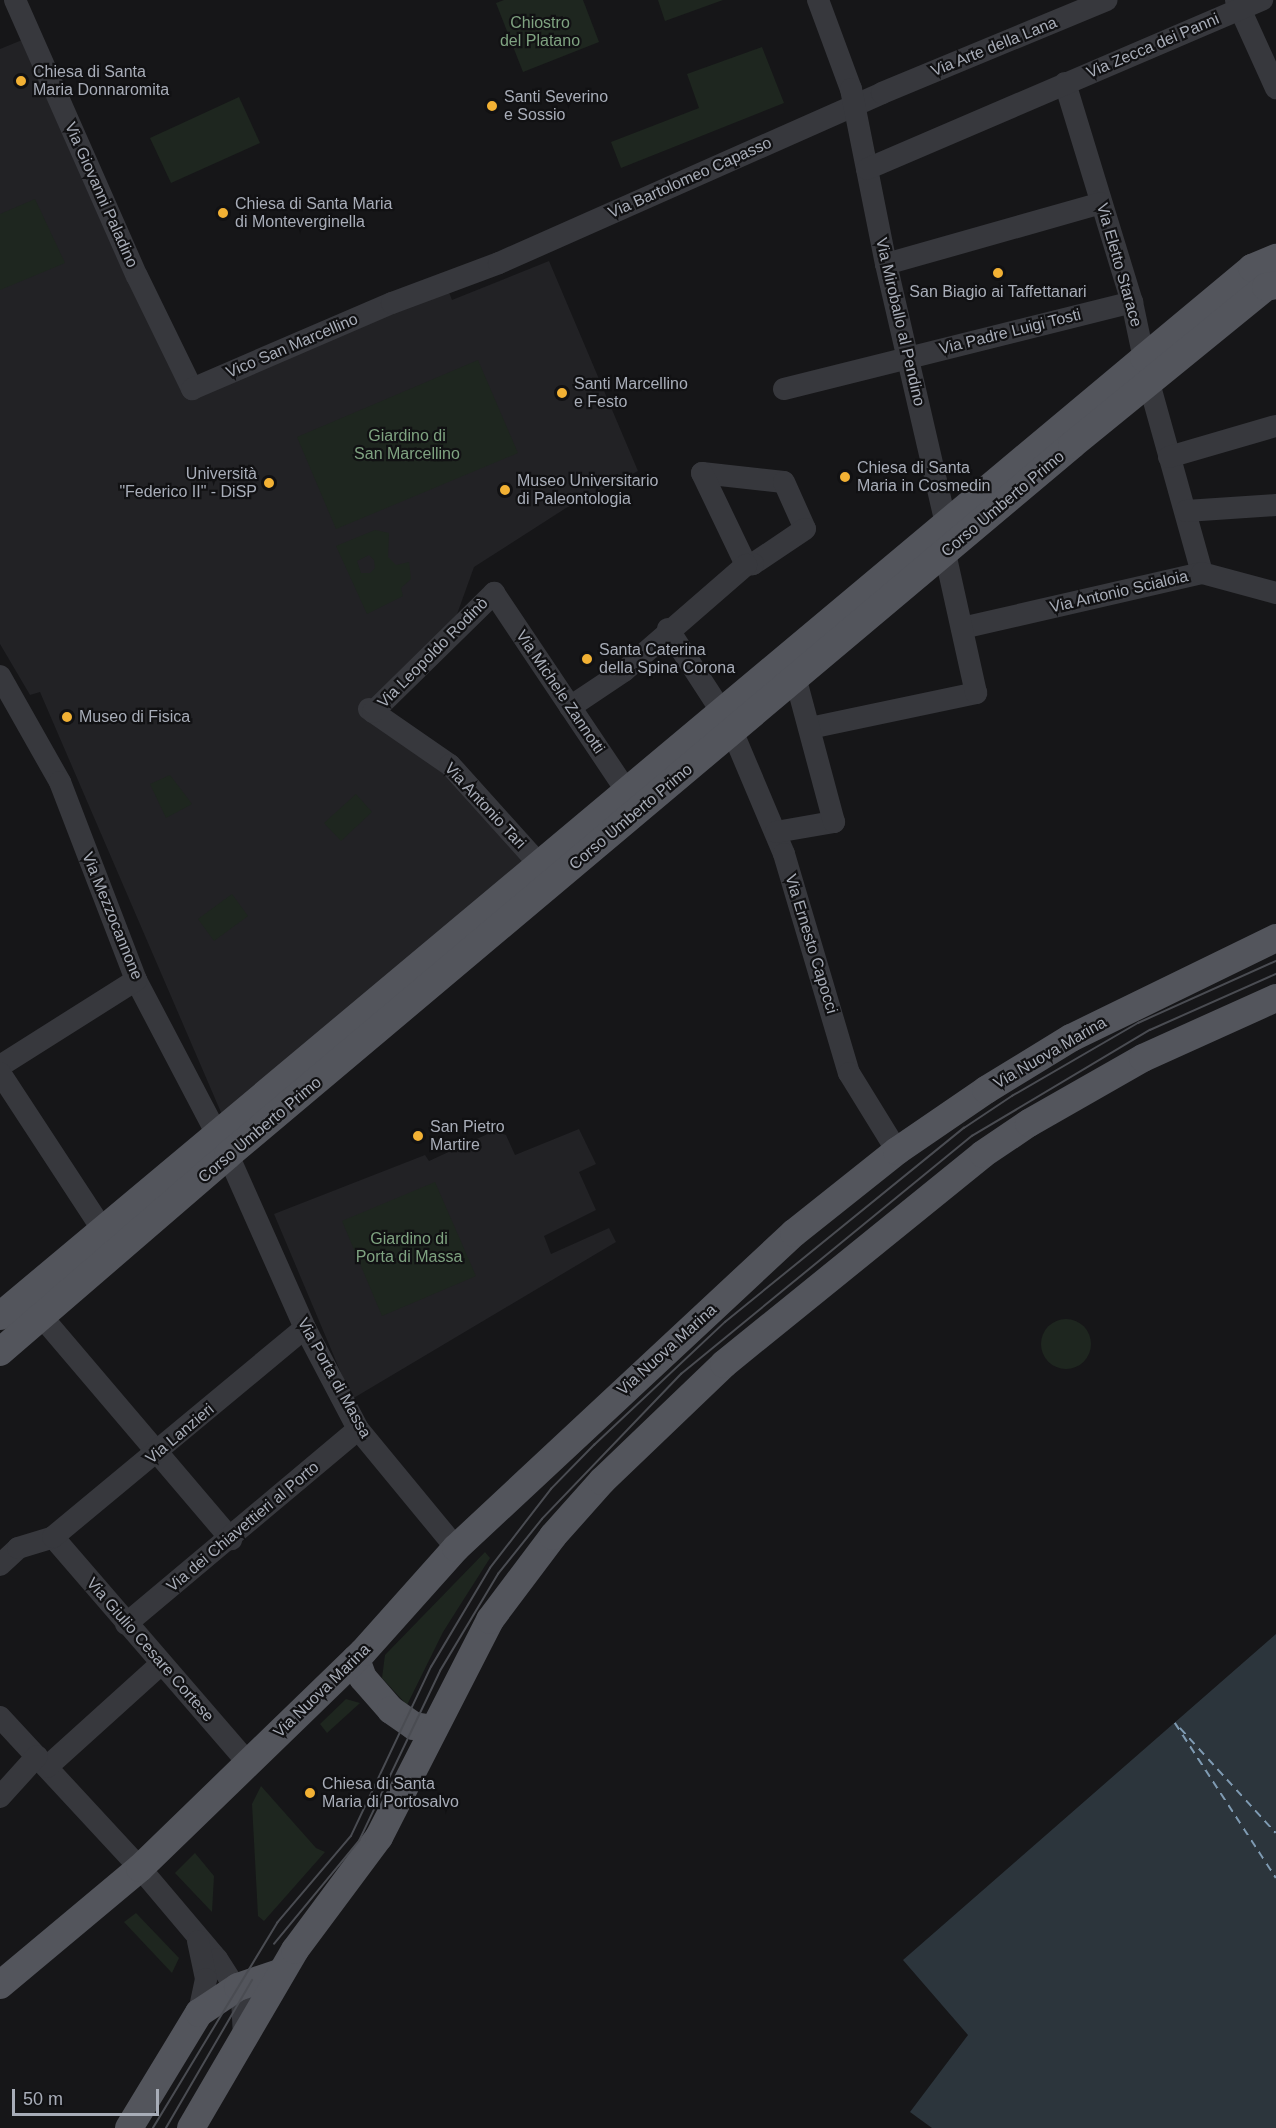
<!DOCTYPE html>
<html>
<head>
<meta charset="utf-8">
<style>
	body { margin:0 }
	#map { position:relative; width:1276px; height:2128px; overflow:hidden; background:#161618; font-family:Helvetica,sans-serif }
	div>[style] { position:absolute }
	.built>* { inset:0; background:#222225 }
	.green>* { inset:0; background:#1e261f }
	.round { border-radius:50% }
	.water>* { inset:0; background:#2c353c }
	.ferry>* { height:1.5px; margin-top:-0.75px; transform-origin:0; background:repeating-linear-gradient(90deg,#7f9bb3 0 8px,transparent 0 14px) }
	.minor>* { height:22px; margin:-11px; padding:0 11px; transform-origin:11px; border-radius:11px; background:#37383d }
	.major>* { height:28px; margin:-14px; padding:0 14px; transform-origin:14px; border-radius:14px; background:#53555c }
	.tram>* { height:1.5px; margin:-0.75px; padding:0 0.75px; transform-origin:0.75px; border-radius:0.75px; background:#4a4c52 }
	.dots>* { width:16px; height:16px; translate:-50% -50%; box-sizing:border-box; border:3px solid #111113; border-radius:50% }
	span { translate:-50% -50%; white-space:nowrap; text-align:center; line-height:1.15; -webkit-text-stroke:4.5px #111113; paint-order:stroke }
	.park-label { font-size:16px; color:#7fa381 }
	.street-label { font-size:16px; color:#a8adb8 }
	.poi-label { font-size:16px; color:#a8adb8 }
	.left { translate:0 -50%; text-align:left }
	.right { translate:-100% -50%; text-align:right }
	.scale { position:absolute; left:12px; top:2089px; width:147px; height:27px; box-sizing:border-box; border:3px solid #a8adb8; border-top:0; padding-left:8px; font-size:18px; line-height:21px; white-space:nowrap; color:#a8adb8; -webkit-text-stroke:4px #111113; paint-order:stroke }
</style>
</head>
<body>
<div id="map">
	<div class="built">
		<i style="clip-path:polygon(27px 38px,191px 393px,447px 287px,452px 300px,549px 261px,638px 471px,566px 508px,474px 567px,456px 617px,360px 712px,459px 785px,526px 861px,223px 1117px,40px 692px,30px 695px,0 644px,0 49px)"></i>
		<i style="clip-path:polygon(579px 1129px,596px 1164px,579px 1172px,596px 1210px,544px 1236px,551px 1254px,609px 1228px,616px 1242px,352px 1399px,274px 1214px,425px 1155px,429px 1161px,494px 1131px,506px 1135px,515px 1155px)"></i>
	</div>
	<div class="green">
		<i style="clip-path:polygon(504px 0,583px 0,599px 42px,523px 72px,496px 3px)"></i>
		<i style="clip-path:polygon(658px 0,723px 0,665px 21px)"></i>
		<i style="clip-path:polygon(762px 47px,784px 103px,621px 168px,611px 142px,699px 108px,687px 74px)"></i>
		<i style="clip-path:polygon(239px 97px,260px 143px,171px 183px,150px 138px)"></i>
		<i style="clip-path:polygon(35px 199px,65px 263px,0 290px,0 214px)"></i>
		<i style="clip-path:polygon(478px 360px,518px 453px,336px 529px,297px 437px)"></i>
		<i style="clip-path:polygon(evenodd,375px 530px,389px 533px,388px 557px,396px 565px,409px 562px,411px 579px,401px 588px,403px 596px,367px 614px,336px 546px,375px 530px,369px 555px,374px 560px,375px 568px,370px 573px,361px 573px,357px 561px,369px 555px)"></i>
		<i style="clip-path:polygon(170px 775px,192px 804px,166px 818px,150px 784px)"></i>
		<i style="clip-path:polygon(356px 794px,372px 812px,341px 841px,324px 823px)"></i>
		<i style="clip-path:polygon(232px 894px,248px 916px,214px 941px,198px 919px)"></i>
		<i style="clip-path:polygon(435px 1182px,476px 1276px,382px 1316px,342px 1221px)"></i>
		<i class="round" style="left:1041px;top:1319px;width:50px;height:50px"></i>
		<i style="clip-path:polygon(485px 1552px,490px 1558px,443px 1632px,407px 1705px,382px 1678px,385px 1655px)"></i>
		<i style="clip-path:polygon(346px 1699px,360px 1703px,327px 1733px,320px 1724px)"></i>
		<i style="clip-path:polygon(261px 1786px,316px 1848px,325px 1852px,264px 1921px,258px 1916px,252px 1804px)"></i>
		<i style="clip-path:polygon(195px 1853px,214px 1876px,212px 1912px,175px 1873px)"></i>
		<i style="clip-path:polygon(136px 1913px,179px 1958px,172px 1973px,124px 1922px)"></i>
	</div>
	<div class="water">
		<i style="clip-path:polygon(1276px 1634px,1276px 2128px,932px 2128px,910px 2112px,968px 2035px,903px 1960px)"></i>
	</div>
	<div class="ferry">
		<i style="left:1175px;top:1723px;width:185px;rotate:56.9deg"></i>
		<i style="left:1180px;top:1728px;width:142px;rotate:47.6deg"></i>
	</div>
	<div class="minor">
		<i style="left:15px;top:0;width:302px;rotate:66.2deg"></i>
		<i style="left:137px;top:276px;width:126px;rotate:64deg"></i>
		<i style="left:192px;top:389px;width:218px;rotate:-23.3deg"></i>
		<i style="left:392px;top:303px;width:114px;rotate:-20.5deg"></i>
		<i style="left:499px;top:263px;width:419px;rotate:-23.9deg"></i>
		<i style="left:882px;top:93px;width:243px;rotate:-22.5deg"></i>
		<i style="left:818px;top:0;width:95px;rotate:69.7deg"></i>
		<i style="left:851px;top:89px;width:178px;rotate:78.7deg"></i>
		<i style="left:886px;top:264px;width:266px;rotate:77deg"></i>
		<i style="left:1236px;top:0;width:97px;rotate:65.6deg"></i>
		<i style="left:1065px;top:83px;width:229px;rotate:73deg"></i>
		<i style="left:1132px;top:302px;width:83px;rotate:78.1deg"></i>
		<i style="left:1149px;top:383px;width:197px;rotate:74.4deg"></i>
		<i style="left:867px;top:169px;width:430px;rotate:-23.2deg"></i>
		<i style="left:886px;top:264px;width:223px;rotate:-15.8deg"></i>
		<i style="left:784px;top:389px;width:359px;rotate:-14deg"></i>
		<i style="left:1169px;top:457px;width:111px;rotate:-16.2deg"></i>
		<i style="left:702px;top:473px;width:82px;rotate:6.3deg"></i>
		<i style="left:784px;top:482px;width:51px;rotate:65.9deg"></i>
		<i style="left:805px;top:529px;width:63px;rotate:146.1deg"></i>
		<i style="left:753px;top:564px;width:7px;rotate:172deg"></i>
		<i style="left:702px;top:473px;width:102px;rotate:64.4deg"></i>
		<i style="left:1186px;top:511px;width:90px;rotate:-3.8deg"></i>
		<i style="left:962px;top:628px;width:246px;rotate:-12.9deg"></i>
		<i style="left:1202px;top:573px;width:77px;rotate:15.1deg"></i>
		<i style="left:668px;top:629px;width:99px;rotate:57deg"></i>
		<i style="left:0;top:676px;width:122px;rotate:60.5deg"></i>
		<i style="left:60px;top:782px;width:212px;rotate:69deg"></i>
		<i style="left:136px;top:980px;width:198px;rotate:62.3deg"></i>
		<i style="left:228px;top:1155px;width:189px;rotate:66deg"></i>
		<i style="left:305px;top:1328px;width:114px;rotate:62.3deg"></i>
		<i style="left:358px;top:1429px;width:154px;rotate:50.5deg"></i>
		<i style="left:570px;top:707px;width:65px;rotate:-33.7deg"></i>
		<i style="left:624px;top:671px;width:162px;rotate:-41deg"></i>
		<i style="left:369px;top:709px;width:98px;rotate:34.7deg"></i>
		<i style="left:450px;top:765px;width:135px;rotate:48deg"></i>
		<i style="left:373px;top:712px;width:170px;rotate:-44.5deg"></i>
		<i style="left:494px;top:593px;width:239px;rotate:56.2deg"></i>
		<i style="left:810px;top:728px;width:170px;rotate:-11.9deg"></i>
		<i style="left:976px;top:693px;width:143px;rotate:-102.5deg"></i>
		<i style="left:733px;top:733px;width:131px;rotate:67.1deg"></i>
		<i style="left:784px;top:854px;width:228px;rotate:73.5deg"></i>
		<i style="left:849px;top:1073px;width:92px;rotate:58.4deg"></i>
		<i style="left:776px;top:832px;width:59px;rotate:-9.8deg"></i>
		<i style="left:834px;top:822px;width:147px;rotate:-105deg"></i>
		<i style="left:0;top:1066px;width:161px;rotate:-32.3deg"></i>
		<i style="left:0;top:1073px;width:186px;rotate:56.8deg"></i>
		<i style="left:42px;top:1317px;width:292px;rotate:49.6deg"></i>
		<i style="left:53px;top:1537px;width:298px;rotate:49.2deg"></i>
		<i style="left:0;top:1565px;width:25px;rotate:-43deg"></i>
		<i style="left:18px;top:1548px;width:37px;rotate:-17deg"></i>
		<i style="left:53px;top:1537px;width:327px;rotate:-39.7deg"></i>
		<i style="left:126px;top:1624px;width:303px;rotate:-40deg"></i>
		<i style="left:0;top:1717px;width:206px;rotate:47.2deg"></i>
		<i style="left:140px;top:1868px;width:119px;rotate:49.8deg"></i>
		<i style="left:217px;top:1959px;width:46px;rotate:57.3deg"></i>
		<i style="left:242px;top:1998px;width:40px;rotate:87.1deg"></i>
		<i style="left:47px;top:1767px;width:154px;rotate:-42.1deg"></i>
		<i style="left:0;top:1797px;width:55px;rotate:-47.9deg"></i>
		<i style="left:198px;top:1941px;width:39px;rotate:78deg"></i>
		<i style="left:206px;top:1979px;width:35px;rotate:102deg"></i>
	</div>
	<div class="major">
		<i style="left:0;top:1316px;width:1492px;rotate:-39.94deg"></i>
		<i style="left:1144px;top:358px;width:141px;rotate:-39.8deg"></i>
		<i style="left:1252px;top:268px;width:26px;rotate:-23deg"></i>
		<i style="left:0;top:1352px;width:301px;rotate:-40.8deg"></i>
		<i style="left:228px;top:1155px;width:1103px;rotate:-40.07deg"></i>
		<i style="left:1072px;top:445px;width:250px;rotate:-39.2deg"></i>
		<i style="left:1266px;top:287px;width:10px;rotate:-11deg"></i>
		<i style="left:356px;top:1659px;width:20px;rotate:70deg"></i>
		<i style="left:363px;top:1678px;width:43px;rotate:48.8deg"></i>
		<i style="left:391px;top:1710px;width:28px;rotate:35deg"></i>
		<i style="left:414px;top:1726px;width:20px;rotate:9deg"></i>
		<i style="left:0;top:1985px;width:182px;rotate:-39.9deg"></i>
		<i style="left:140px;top:1868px;width:310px;rotate:-44.1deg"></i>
		<i style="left:363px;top:1652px;width:140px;rotate:-48.2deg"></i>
		<i style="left:456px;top:1548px;width:462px;rotate:-43deg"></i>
		<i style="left:794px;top:1233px;width:132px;rotate:-38.5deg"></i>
		<i style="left:897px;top:1151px;width:108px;rotate:-34.4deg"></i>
		<i style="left:986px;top:1090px;width:100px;rotate:-31.5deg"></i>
		<i style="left:1071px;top:1038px;width:228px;rotate:-26deg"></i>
		<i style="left:129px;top:2128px;width:135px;rotate:-58.7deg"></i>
		<i style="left:199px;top:2013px;width:47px;rotate:-33.7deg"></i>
		<i style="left:238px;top:1987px;width:46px;rotate:-18.8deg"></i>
		<i style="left:191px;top:2128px;width:206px;rotate:-59.7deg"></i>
		<i style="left:295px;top:1950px;width:141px;rotate:-53.4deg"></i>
		<i style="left:379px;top:1837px;width:244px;rotate:-62.9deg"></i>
		<i style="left:490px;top:1620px;width:105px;rotate:-53.1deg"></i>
		<i style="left:553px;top:1536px;width:74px;rotate:-48.3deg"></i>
		<i style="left:602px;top:1481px;width:169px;rotate:-43.8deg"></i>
		<i style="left:724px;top:1364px;width:333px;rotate:-39deg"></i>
		<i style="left:983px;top:1154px;width:55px;rotate:-34deg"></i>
		<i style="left:1029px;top:1123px;width:131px;rotate:-29.7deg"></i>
		<i style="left:1143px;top:1058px;width:146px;rotate:-24.3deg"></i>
	</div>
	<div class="tram">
		<i style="left:274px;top:1944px;width:134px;rotate:-50.5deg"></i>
		<i style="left:359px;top:1841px;width:188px;rotate:-64.5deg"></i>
		<i style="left:440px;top:1671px;width:113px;rotate:-59.1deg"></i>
		<i style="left:498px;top:1574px;width:70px;rotate:-51.3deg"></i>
		<i style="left:542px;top:1519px;width:201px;rotate:-46.2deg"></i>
		<i style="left:681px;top:1374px;width:376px;rotate:-39.3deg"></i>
		<i style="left:972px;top:1136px;width:207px;rotate:-30.8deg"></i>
		<i style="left:1150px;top:1030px;width:138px;rotate:-24deg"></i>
		<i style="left:153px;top:2128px;width:240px;rotate:-58.8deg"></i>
		<i style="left:277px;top:1923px;width:114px;rotate:-49.6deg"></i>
		<i style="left:351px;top:1836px;width:187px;rotate:-64.7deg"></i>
		<i style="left:431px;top:1667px;width:115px;rotate:-59.2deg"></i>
		<i style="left:490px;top:1568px;width:100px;rotate:-52.3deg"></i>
		<i style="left:551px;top:1489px;width:62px;rotate:-45.7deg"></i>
		<i style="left:594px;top:1445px;width:180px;rotate:-43.2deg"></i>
		<i style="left:725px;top:1322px;width:308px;rotate:-39.1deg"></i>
		<i style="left:964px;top:1128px;width:58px;rotate:-33.7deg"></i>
		<i style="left:1012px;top:1096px;width:146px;rotate:-30.1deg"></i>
		<i style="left:1138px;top:1023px;width:151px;rotate:-24.2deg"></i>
		<i style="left:166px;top:2128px;width:171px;rotate:-59.8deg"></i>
	</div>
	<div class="dots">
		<i style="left:21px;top:81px;background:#f2b134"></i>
		<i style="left:492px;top:106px;background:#f2b134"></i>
		<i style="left:223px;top:213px;background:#f2b134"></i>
		<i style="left:998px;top:273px;background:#f2b134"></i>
		<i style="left:562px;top:393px;background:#f2b134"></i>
		<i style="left:845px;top:477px;background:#f2b134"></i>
		<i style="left:269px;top:483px;background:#f2b134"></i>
		<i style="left:505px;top:490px;background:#f2b134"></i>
		<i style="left:587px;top:659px;background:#f2b134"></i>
		<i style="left:67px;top:717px;background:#f2b134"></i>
		<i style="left:418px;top:1136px;background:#f2b134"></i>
		<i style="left:310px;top:1793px;background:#f2b134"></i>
	</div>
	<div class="park-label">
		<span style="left:540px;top:32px">Chiostro<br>del Platano</span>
		<span style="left:407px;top:445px">Giardino di<br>San Marcellino</span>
		<span style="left:409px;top:1248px">Giardino di<br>Porta di Massa</span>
	</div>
	<div class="street-label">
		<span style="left:1153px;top:46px;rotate:-23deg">Via Zecca dei Panni</span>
		<span style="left:994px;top:47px;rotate:-22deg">Via Arte della Lana</span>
		<span style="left:690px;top:178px;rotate:-24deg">Via Bartolomeo Capasso</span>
		<span style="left:101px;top:195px;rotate:66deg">Via Giovanni Paladino</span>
		<span style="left:1119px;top:265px;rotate:74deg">Via Eletto Starace</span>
		<span style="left:900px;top:322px;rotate:77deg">Via Miroballo al Pendino</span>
		<span style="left:1010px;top:332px;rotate:-14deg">Via Padre Luigi Tosti</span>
		<span style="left:292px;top:346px;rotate:-23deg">Vico San Marcellino</span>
		<span style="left:1003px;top:504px;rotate:-40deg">Corso Umberto Primo</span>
		<span style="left:1119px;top:592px;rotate:-13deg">Via Antonio Scialoia</span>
		<span style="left:433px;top:653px;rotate:-45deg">Via Leopoldo Rodinò</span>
		<span style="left:560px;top:692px;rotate:56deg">Via Michele Zannotti</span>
		<span style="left:485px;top:806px;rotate:47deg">Via Antonio Tari</span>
		<span style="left:631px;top:817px;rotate:-40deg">Corso Umberto Primo</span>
		<span style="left:112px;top:916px;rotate:68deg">Via Mezzocannone</span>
		<span style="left:811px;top:944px;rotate:73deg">Via Ernesto Capocci</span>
		<span style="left:1050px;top:1053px;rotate:-30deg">Via Nuova Marina</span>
		<span style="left:260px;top:1130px;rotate:-40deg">Corso Umberto Primo</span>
		<span style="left:667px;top:1350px;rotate:-42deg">Via Nuova Marina</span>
		<span style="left:334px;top:1378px;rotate:61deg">Via Porta di Massa</span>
		<span style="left:180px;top:1434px;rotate:-40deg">Via Lanzieri</span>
		<span style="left:243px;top:1527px;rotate:-40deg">Via dei Chiavettieri al Porto</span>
		<span style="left:150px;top:1650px;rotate:49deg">Via Giulio Cesare Cortese</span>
		<span style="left:322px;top:1691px;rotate:-44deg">Via Nuova Marina</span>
	</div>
	<div class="poi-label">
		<span class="left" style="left:33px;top:81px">Chiesa di Santa<br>Maria Donnaromita</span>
		<span class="left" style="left:504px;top:106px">Santi Severino<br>e Sossio</span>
		<span class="left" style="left:235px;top:213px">Chiesa di Santa Maria<br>di Monteverginella</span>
		<span style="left:998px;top:292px">San Biagio ai Taffettanari</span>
		<span class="left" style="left:574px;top:393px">Santi Marcellino<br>e Festo</span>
		<span class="left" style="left:857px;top:477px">Chiesa di Santa<br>Maria in Cosmedin</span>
		<span class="right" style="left:257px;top:483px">Università<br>"Federico II" - DiSP</span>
		<span class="left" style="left:517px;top:490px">Museo Universitario<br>di Paleontologia</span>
		<span class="left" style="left:599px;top:659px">Santa Caterina<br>della Spina Corona</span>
		<span class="left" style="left:79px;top:717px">Museo di Fisica</span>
		<span class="left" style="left:430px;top:1136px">San Pietro<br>Martire</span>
		<span class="left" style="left:322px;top:1793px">Chiesa di Santa<br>Maria di Portosalvo</span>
	</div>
	<div class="scale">50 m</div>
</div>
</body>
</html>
